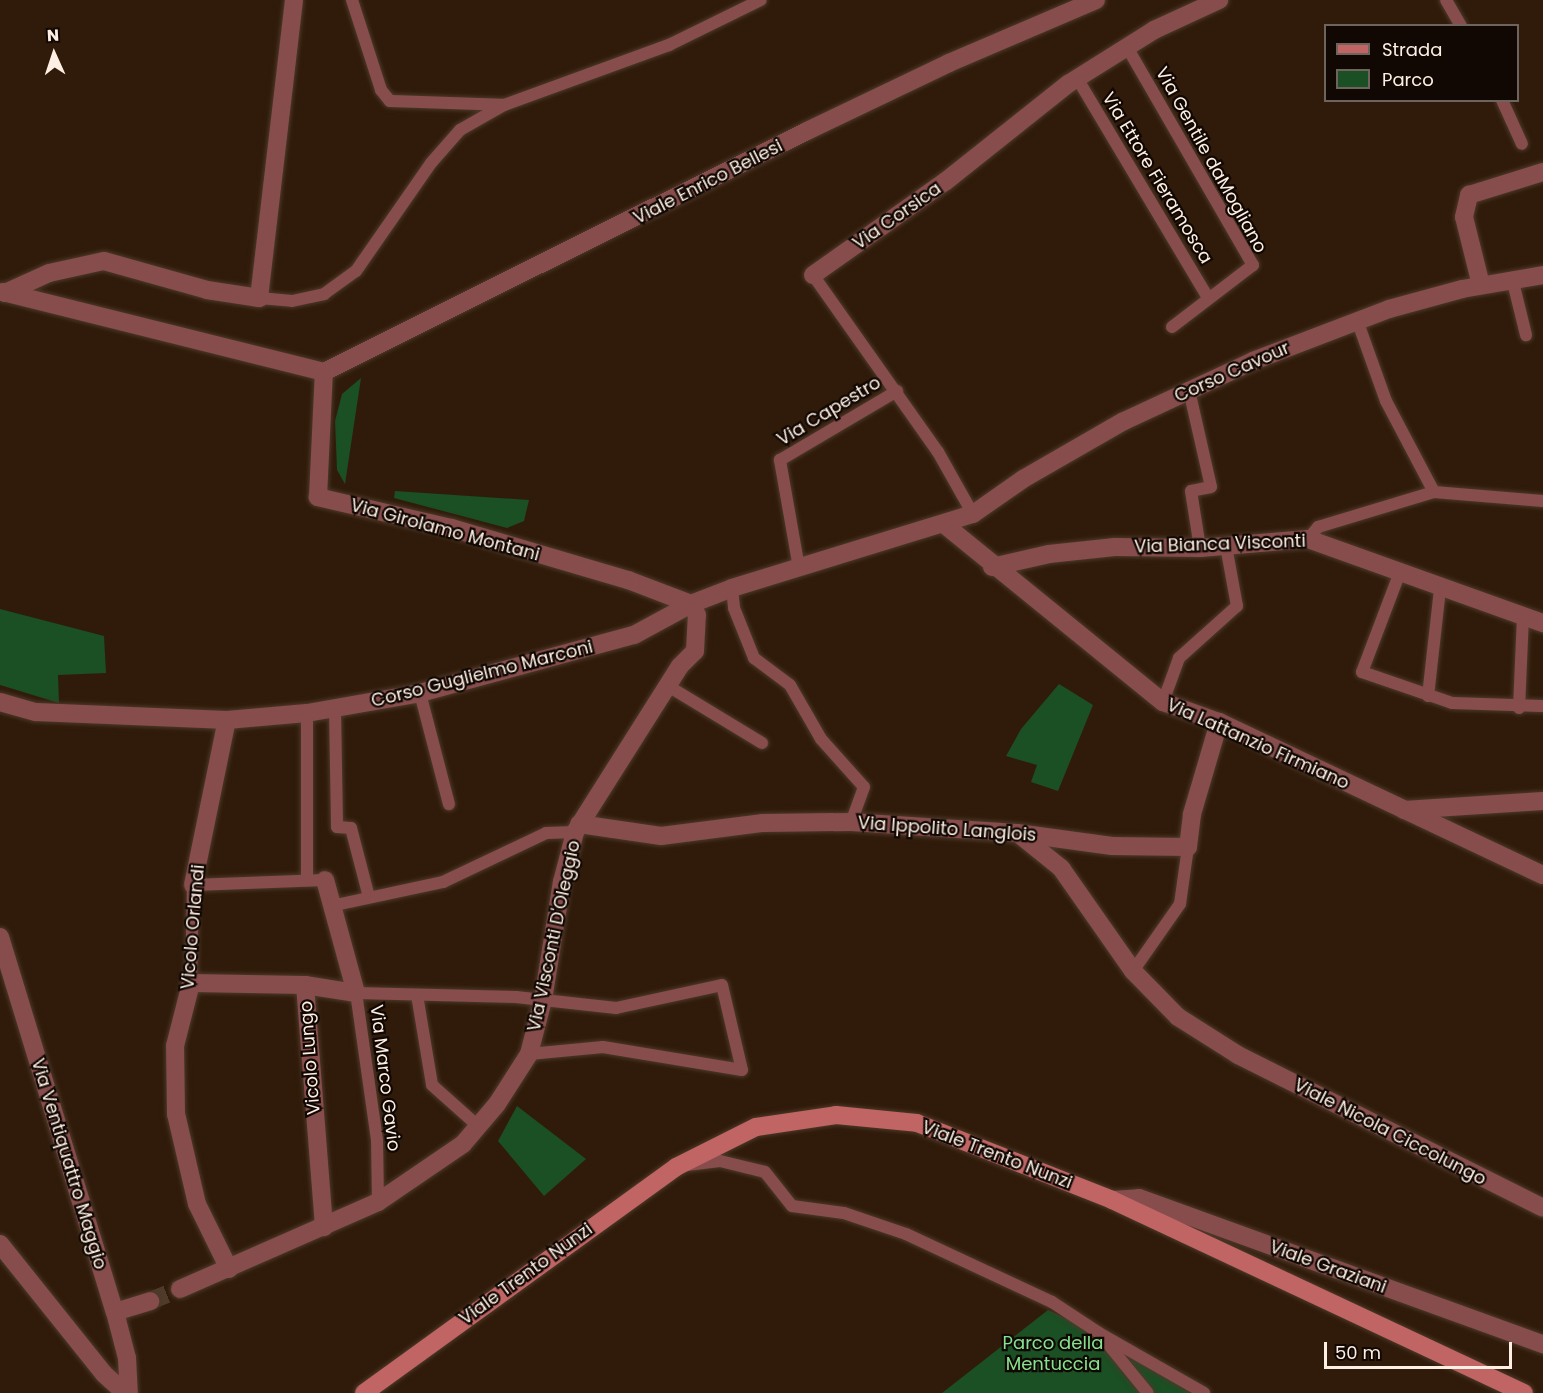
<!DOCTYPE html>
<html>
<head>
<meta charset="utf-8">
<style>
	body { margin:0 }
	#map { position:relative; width:1543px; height:1393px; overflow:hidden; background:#301b0a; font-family:Poppins,sans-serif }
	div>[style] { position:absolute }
	.green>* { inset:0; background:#1b4f24 }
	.street-tunnel>* { height:18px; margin-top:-9px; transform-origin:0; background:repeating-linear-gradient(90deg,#4f3b2b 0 18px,transparent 0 27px) }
	.roads { filter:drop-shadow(0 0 2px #4d3929) drop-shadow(0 0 2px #4d3929) }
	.lane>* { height:12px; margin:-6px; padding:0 6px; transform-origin:6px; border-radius:6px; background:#874d4c }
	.street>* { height:18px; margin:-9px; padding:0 9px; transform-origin:9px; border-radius:9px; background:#874d4c }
	.secondary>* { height:18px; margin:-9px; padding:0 9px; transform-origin:9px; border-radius:9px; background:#c16464 }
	span { translate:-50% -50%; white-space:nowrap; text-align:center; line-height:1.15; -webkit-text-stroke:4.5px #110803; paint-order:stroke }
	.street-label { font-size:18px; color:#fdefe4 }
	.park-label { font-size:18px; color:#85e390 }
	.legend { position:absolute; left:1324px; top:24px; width:195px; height:78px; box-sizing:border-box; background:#110803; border:2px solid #6f645d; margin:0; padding:8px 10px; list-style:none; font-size:18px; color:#fdefe4 }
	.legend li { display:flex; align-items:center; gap:12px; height:30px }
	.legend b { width:30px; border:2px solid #6f645d }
	.north { position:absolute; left:24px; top:24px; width:60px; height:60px; -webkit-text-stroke:4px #110803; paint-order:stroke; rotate:357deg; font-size:16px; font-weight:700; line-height:24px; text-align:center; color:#fdefe4 }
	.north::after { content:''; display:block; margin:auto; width:21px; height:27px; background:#fdefe4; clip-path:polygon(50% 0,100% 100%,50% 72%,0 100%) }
	.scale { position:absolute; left:1324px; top:1342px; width:188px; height:27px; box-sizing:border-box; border:3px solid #fdefe4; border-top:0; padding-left:8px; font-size:18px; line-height:21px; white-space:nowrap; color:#fdefe4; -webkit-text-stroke:4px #110803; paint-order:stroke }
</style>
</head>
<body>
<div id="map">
	<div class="green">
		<i style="clip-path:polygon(361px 378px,345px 484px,337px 470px,335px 421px,342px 394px)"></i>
		<i style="clip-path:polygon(395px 491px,529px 500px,524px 521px,507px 528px,394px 498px)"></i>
		<i style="clip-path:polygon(0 609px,104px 636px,106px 673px,58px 675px,59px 703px,0 685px)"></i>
		<i style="clip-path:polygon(1059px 684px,1093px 705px,1058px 791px,1031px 782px,1037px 765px,1006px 756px,1021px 729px)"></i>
		<i style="clip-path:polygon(517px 1106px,586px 1159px,544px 1196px,498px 1141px)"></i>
		<i style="clip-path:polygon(1048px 1310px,1099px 1333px,1191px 1393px,942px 1393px)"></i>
	</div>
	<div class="street-tunnel">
		<i style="left:150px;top:1301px;width:32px;rotate:-22deg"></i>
	</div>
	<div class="roads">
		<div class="lane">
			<i style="left:352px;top:0;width:95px;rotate:72.1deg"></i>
			<i style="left:381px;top:90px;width:14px;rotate:51deg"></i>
			<i style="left:390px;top:101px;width:112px;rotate:2deg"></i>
			<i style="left:1446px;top:0;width:30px;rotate:60deg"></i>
			<i style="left:1127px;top:47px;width:252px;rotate:60deg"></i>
			<i style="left:1253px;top:265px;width:102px;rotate:142.6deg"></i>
			<i style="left:1077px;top:78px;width:254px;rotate:59.2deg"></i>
			<i style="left:1502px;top:100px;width:48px;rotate:65.6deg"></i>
			<i style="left:813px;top:275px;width:217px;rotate:54.8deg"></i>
			<i style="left:938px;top:452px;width:71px;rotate:60.6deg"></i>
			<i style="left:1512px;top:278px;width:59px;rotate:76.2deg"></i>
			<i style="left:259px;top:298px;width:33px;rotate:5deg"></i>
			<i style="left:292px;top:301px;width:33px;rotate:-12deg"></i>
			<i style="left:324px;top:294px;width:39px;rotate:-36deg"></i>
			<i style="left:356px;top:271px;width:131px;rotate:-55.2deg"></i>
			<i style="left:431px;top:163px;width:44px;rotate:-48.7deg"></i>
			<i style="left:460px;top:130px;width:51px;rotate:-29.6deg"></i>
			<i style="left:504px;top:105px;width:176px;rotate:-20deg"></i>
			<i style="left:669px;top:45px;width:102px;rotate:-26.1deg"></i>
			<i style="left:1357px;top:320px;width:86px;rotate:70.3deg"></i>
			<i style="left:1386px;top:401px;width:103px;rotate:62.2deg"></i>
			<i style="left:1189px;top:390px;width:99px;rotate:77.2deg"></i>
			<i style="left:1211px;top:487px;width:20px;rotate:169deg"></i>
			<i style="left:1191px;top:491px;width:58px;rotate:81deg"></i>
			<i style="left:1308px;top:539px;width:16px;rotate:-50deg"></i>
			<i style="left:1318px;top:527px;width:121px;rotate:-16.8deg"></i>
			<i style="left:1434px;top:492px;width:109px;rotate:4.7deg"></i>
			<i style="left:799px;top:568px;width:110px;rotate:-100deg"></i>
			<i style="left:780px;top:460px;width:136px;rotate:-30.5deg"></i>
			<i style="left:1400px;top:572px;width:107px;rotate:110.8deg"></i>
			<i style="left:1362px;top:672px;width:95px;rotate:19deg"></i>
			<i style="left:1452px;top:703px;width:91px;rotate:1.9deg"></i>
			<i style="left:732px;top:588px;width:20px;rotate:84deg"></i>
			<i style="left:734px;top:608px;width:54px;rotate:68.2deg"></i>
			<i style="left:754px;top:658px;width:45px;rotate:36.9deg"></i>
			<i style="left:790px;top:685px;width:62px;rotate:60.1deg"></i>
			<i style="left:821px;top:739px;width:64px;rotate:48.1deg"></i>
			<i style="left:864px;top:787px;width:37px;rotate:110deg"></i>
			<i style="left:668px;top:686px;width:110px;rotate:31.2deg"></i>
			<i style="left:420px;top:693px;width:115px;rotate:75.4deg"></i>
			<i style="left:1428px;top:696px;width:108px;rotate:-83.6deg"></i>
			<i style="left:1163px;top:702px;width:47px;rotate:-70deg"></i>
			<i style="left:1179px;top:658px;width:78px;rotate:-41.9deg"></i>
			<i style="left:1237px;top:606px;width:61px;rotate:-100.4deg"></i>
			<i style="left:1519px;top:708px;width:91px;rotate:-87.5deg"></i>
			<i style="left:335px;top:709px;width:118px;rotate:89deg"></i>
			<i style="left:337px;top:827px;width:14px;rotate:4deg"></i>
			<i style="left:351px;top:828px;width:71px;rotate:75.4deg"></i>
			<i style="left:307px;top:713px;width:167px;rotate:90deg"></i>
			<i style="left:331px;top:906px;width:115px;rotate:-12.1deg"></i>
			<i style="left:443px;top:882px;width:114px;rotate:-25.4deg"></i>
			<i style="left:546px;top:833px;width:29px;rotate:-2deg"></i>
			<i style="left:1133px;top:971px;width:82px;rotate:-55deg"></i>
			<i style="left:1180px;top:904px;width:58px;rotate:-82deg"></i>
			<i style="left:191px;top:983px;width:98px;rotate:-88.8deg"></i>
			<i style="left:193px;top:885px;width:132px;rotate:-2.2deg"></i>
			<i style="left:417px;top:995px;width:91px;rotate:80.5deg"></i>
			<i style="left:432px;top:1085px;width:62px;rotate:41.7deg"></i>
			<i style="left:687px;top:1165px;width:33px;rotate:-7deg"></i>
			<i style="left:720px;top:1161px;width:46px;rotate:13.7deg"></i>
			<i style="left:765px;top:1172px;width:43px;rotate:51.5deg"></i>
			<i style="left:792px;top:1206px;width:52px;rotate:7.7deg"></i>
			<i style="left:844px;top:1213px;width:65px;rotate:18.7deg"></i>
			<i style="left:906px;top:1234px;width:161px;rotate:25deg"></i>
			<i style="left:1052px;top:1302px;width:56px;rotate:33.4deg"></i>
			<i style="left:1099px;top:1333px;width:77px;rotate:50.8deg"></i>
			<i style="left:378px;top:1202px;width:62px;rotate:-90.9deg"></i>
			<i style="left:377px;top:1140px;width:148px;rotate:-98.1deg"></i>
			<i style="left:356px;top:993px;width:160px;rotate:1.4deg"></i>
			<i style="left:516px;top:997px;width:101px;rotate:6.3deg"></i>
			<i style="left:616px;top:1008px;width:108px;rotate:-12.2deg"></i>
			<i style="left:722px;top:985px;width:87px;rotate:76.8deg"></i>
			<i style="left:742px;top:1070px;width:141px;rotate:-170.6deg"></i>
			<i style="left:603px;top:1047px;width:74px;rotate:174.6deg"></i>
			<i style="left:1099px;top:1333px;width:121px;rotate:29.7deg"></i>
		</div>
		<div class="street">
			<i style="left:813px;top:275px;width:163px;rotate:-35.3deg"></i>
			<i style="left:946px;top:181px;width:156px;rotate:-38.5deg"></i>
			<i style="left:1068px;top:84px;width:102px;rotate:-32.1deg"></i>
			<i style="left:1154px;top:30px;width:72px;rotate:-24.8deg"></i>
			<i style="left:1481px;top:285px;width:70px;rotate:-104deg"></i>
			<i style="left:1464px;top:217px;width:23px;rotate:-77deg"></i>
			<i style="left:1469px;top:195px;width:77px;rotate:-17.3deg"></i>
			<i style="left:3px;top:292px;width:331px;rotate:14deg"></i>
			<i style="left:5px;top:293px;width:48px;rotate:-24.4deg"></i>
			<i style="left:49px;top:273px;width:56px;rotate:-12.3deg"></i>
			<i style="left:104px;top:261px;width:107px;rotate:15.7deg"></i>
			<i style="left:207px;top:290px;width:53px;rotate:8.7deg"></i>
			<i style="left:259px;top:298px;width:300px;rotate:-83.3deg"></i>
			<i style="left:324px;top:372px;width:540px;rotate:-26.52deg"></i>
			<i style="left:807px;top:131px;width:157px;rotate:-25.6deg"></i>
			<i style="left:949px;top:63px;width:160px;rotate:-23.2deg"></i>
			<i style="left:945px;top:525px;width:281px;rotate:39.1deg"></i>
			<i style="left:1163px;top:702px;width:59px;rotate:19.7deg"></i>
			<i style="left:1219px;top:722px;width:358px;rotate:25.3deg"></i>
			<i style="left:992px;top:567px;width:58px;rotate:-12.8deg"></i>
			<i style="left:1049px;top:554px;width:66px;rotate:-6.1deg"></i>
			<i style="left:1115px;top:547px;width:85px;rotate:0.7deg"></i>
			<i style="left:1200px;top:548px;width:108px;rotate:-4.8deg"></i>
			<i style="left:1308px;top:539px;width:250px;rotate:19.7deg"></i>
			<i style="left:0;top:702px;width:37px;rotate:16deg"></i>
			<i style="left:36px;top:712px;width:191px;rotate:2.4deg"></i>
			<i style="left:227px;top:720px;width:80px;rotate:-5deg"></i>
			<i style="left:307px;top:713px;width:115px;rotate:-10deg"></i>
			<i style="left:420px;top:693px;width:222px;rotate:-15.2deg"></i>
			<i style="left:634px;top:635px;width:65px;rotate:-28.5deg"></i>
			<i style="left:691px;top:604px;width:44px;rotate:-21.3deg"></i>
			<i style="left:732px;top:588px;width:252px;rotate:-17.1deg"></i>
			<i style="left:973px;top:514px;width:61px;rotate:-35deg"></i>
			<i style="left:1023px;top:479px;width:116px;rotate:-29.9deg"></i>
			<i style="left:1124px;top:421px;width:142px;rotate:-24.9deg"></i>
			<i style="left:1253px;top:361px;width:146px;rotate:-20.9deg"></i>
			<i style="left:1389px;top:309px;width:76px;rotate:-15.3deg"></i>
			<i style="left:1462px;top:289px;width:82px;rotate:-9.8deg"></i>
			<i style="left:1404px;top:810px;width:139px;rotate:-3.7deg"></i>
			<i style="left:579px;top:824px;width:83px;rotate:8.3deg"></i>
			<i style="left:661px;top:836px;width:103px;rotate:-7.3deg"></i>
			<i style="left:763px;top:823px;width:88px;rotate:-0.7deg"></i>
			<i style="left:851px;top:822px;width:166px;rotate:3.8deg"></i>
			<i style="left:1017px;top:833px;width:96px;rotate:7.8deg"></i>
			<i style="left:1112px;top:846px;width:76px;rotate:0.8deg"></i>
			<i style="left:1188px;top:847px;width:33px;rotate:-83deg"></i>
			<i style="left:1192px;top:814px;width:96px;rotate:-73.6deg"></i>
			<i style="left:1020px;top:835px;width:53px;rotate:38.8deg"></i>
			<i style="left:1061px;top:868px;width:126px;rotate:55deg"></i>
			<i style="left:1133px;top:971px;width:64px;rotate:45.6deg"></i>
			<i style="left:1178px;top:1017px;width:71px;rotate:32.3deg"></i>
			<i style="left:1238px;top:1055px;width:341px;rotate:26.6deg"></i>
			<i style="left:193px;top:885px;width:168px;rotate:-78.4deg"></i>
			<i style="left:0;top:937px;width:392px;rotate:73deg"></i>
			<i style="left:115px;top:1312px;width:48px;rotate:75.4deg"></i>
			<i style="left:127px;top:1358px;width:35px;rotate:87deg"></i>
			<i style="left:305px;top:985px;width:243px;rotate:85.5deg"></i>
			<i style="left:1112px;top:1200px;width:27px;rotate:-4deg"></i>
			<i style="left:1139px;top:1198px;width:430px;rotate:19.9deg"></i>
			<i style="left:0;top:1244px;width:166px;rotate:51.3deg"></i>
			<i style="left:104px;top:1374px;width:28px;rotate:42deg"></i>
			<i style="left:229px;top:1269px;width:72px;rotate:-116.2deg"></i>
			<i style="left:197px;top:1204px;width:92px;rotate:-103.1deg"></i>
			<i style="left:176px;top:1114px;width:68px;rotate:-90.8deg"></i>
			<i style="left:175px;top:1046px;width:65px;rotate:-75.7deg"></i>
			<i style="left:191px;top:983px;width:114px;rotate:1deg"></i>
			<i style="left:305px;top:985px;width:52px;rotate:8.9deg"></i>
			<i style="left:356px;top:993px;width:117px;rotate:-105.3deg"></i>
			<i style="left:180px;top:1289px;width:216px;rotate:-23.7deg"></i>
			<i style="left:378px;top:1202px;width:103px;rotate:-34.3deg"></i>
			<i style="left:463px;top:1144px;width:52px;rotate:-49.6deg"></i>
			<i style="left:497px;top:1104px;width:59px;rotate:-57.4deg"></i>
			<i style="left:529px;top:1054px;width:56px;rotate:-75.5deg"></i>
			<i style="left:543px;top:1000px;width:120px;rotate:-80.9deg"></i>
			<i style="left:562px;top:882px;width:52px;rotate:-75.4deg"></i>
			<i style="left:575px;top:832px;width:196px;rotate:-57.7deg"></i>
			<i style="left:680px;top:666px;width:21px;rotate:-45deg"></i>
			<i style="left:695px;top:651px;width:36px;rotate:-87deg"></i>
			<i style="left:697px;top:615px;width:13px;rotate:-119deg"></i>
			<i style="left:691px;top:604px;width:67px;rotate:-159.1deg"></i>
			<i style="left:628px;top:580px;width:184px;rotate:-163.6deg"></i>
			<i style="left:451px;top:528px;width:137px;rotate:-166.9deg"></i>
			<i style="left:318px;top:497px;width:125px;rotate:-87.3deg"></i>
			<i style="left:115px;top:1312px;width:37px;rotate:-17deg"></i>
		</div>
		<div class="secondary">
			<i style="left:364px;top:1393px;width:385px;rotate:-35.9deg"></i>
			<i style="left:676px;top:1167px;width:89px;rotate:-26.6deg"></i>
			<i style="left:756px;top:1127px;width:81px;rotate:-8.5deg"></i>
			<i style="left:836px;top:1115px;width:81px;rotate:5.6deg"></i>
			<i style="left:917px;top:1123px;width:210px;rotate:21.5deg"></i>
			<i style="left:1112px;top:1200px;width:455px;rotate:25.1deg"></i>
		</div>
	</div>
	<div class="street-label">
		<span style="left:1211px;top:160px;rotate:61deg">Via Gentile daMogliano</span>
		<span style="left:1157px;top:178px;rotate:59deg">Via Ettore Fieramosca</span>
		<span style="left:708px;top:182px;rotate:-27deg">Viale Enrico Bellesi</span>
		<span style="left:897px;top:216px;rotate:-35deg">Via Corsica</span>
		<span style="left:1232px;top:372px;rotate:-24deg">Corso Cavour</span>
		<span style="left:829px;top:411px;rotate:-31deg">Via Capestro</span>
		<span style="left:445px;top:530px;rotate:15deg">Via Girolamo Montani</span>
		<span style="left:1220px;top:544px;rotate:-2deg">Via Bianca Visconti</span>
		<span style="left:482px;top:674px;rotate:-14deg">Corso Guglielmo Marconi</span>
		<span style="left:1258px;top:744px;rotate:24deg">Via Lattanzio Firmiano</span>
		<span style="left:947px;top:829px;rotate:4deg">Via Ippolito Langlois</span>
		<span style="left:193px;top:927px;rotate:-85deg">Vicolo Orlandi</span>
		<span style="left:554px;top:936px;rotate:-78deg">Via Visconti D'Oleggio</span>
		<span style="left:310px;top:1058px;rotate:-94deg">Vicolo Lungo</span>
		<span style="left:385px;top:1078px;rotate:83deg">Via Marco Gavio</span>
		<span style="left:1390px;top:1132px;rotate:27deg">Viale Nicola Ciccolungo</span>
		<span style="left:997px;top:1155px;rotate:21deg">Viale Trento Nunzi</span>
		<span style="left:69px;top:1164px;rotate:73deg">Via Ventiquattro Maggio</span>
		<span style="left:1328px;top:1267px;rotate:20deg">Viale Graziani</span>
		<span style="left:526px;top:1274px;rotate:-36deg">Viale Trento Nunzi</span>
	</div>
	<div class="park-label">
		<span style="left:1053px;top:1354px">Parco della<br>Mentuccia</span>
	</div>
	<ul class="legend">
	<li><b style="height:8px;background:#c16464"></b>Strada</li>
	<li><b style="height:16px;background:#1b4f24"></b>Parco</li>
	</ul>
	<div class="north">N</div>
	<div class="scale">50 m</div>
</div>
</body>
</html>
